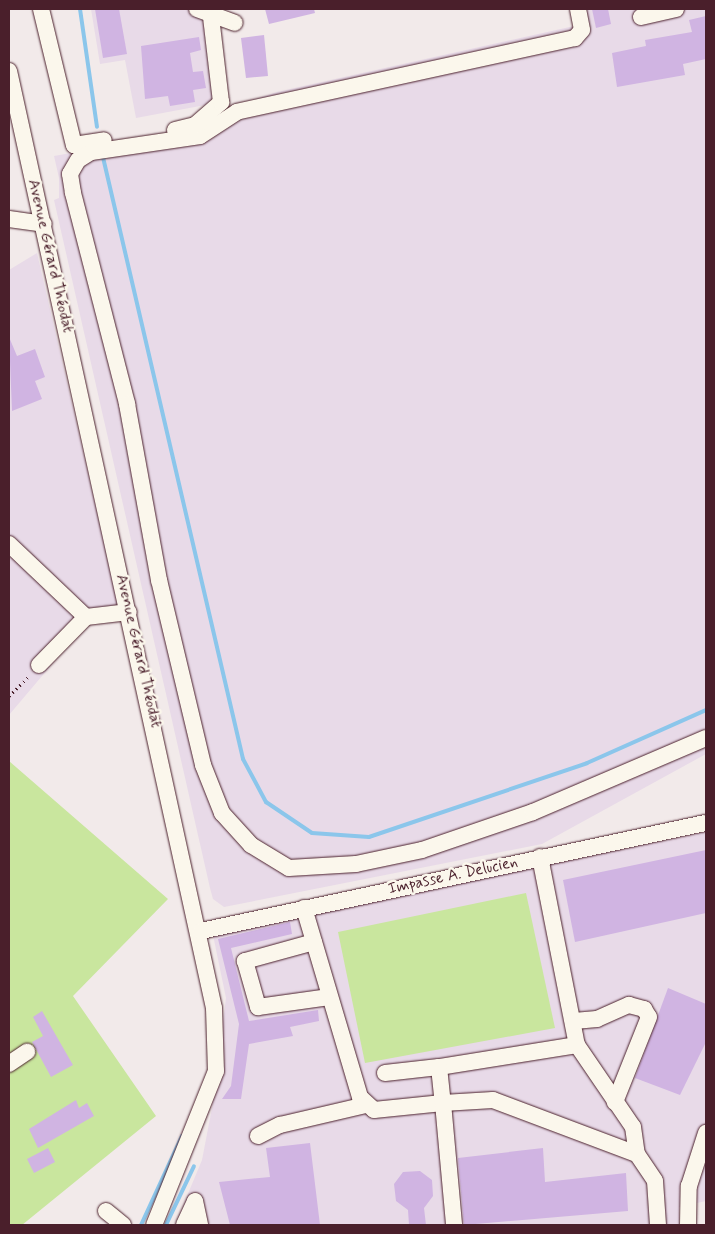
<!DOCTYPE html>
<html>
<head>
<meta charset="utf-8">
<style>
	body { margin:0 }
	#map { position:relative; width:715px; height:1234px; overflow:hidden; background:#f2eaea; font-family:Mynerve,sans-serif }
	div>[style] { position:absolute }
	.built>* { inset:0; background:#e8dae8 }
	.green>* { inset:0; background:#c9e69e }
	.stream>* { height:4px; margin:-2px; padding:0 2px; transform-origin:2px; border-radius:2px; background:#8bc6eb }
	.building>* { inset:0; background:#d0b4e2 }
	.path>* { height:2.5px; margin-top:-1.25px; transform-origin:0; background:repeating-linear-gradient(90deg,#4a1f2b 0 1px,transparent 0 5px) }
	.roads { filter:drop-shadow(0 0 1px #4a1f2b) drop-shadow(0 0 1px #4a1f2b) }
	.minor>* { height:16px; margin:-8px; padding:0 8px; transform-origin:8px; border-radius:8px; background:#fbf7ec }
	span { translate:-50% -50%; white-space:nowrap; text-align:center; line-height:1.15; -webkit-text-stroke:5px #fbf7ec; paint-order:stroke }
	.street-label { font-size:16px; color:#4a1f2b }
	.frame { position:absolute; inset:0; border:10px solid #4a1f2b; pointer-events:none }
</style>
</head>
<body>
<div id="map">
	<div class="built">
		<i style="clip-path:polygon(91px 9px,204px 9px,216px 103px,136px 118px,125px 60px,100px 64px)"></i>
		<i style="clip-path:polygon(570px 9px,706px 9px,706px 754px,542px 844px,224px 907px,213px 899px,210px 888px,54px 200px,59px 198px,59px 178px,54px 156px,196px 131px,234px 106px,277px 92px,574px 26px)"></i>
		<i style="clip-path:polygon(37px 253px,119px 607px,97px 611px,9px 715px,9px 270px)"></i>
		<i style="clip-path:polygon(706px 832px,706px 1201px,679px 1207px,679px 1225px,175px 1225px,202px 1160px,212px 1108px,226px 998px,213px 935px)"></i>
	</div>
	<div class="green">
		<i style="clip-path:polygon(9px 761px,168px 899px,73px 996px,156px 1116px,22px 1225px,9px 1225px)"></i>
		<i style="clip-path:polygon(526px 893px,555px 1028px,365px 1063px,338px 932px)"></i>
	</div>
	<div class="stream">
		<i style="left:80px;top:9px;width:119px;rotate:81.8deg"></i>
		<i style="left:102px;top:153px;width:622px;rotate:76.9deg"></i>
		<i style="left:243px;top:759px;width:49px;rotate:61.9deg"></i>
		<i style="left:266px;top:802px;width:55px;rotate:34deg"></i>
		<i style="left:312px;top:833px;width:57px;rotate:4deg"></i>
		<i style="left:369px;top:837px;width:230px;rotate:-18.7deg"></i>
		<i style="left:587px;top:763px;width:130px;rotate:-24deg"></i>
		<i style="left:141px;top:1225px;width:98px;rotate:-65.3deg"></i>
		<i style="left:166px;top:1225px;width:65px;rotate:-64.6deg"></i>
	</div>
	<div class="building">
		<i style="clip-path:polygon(95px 9px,119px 9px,127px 54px,103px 58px)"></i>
		<i style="clip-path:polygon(265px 9px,314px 9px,315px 13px,269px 24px)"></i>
		<i style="clip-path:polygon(592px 9px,608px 9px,611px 24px,596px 28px)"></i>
		<i style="clip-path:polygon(706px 16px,706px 59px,683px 64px,685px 75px,617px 87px,612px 53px,646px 46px,645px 40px,692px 32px,689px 20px)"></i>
		<i style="clip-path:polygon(264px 35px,268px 76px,246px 78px,241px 38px)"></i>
		<i style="clip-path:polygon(199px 37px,201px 50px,190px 53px,193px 72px,203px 71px,206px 88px,193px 90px,195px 102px,170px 106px,168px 96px,145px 99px,141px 46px)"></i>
		<i style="clip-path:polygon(9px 337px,17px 356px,35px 349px,45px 377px,35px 381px,42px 399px,12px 411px)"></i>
		<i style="clip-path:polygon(706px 850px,706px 913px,575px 942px,563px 880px)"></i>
		<i style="clip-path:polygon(290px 922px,292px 934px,231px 948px,249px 1021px,318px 1010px,319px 1021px,290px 1027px,293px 1036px,249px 1044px,241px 1099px,222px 1099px,231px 1086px,239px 1024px,218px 939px)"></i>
		<i style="clip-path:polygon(668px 988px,706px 1004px,706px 1042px,680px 1095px,635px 1078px)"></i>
		<i style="clip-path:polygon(42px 1011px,73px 1065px,51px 1077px,32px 1042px,43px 1036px,33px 1017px)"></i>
		<i style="clip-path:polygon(76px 1100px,79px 1108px,87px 1103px,94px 1116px,38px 1148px,29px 1129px)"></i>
		<i style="clip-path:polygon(310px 1143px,320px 1225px,230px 1225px,219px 1182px,270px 1177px,266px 1148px)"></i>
		<i style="clip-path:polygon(48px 1148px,55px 1162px,34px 1173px,27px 1159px)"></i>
		<i style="clip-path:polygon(543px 1148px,545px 1182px,626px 1173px,628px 1211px,464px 1225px,458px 1158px)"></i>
		<i style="clip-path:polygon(420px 1171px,432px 1180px,433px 1196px,424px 1208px,426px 1225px,409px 1225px,408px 1210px,396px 1201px,394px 1184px,403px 1172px)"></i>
	</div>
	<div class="path">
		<i style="left:9px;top:696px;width:28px;rotate:-45deg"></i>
	</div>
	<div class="roads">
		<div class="minor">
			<i style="left:41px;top:9px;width:140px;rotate:76.4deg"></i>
			<i style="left:74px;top:145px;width:30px;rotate:-9deg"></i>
			<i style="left:197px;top:9px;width:40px;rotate:20.2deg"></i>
			<i style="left:578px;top:9px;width:21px;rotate:79deg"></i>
			<i style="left:582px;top:30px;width:11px;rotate:131deg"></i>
			<i style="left:575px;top:38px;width:346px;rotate:167.7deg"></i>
			<i style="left:237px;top:112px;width:44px;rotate:147deg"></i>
			<i style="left:200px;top:136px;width:110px;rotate:171.6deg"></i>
			<i style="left:91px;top:152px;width:15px;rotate:148deg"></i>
			<i style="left:78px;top:160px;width:16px;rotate:120deg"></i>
			<i style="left:70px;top:174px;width:19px;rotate:81deg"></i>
			<i style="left:73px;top:193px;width:218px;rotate:75.6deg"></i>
			<i style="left:127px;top:404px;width:179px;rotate:79.7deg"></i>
			<i style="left:159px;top:580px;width:190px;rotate:76.6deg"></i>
			<i style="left:203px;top:765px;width:52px;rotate:68.4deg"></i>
			<i style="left:222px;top:813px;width:43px;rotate:47.8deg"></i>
			<i style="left:251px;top:845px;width:44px;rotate:31.2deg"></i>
			<i style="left:289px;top:868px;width:67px;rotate:-3.4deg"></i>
			<i style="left:356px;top:864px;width:67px;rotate:-12deg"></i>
			<i style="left:422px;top:850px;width:117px;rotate:-18.9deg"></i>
			<i style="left:533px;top:812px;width:188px;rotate:-23.2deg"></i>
			<i style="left:641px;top:17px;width:36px;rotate:-13deg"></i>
			<i style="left:9px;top:71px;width:959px;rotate:77.66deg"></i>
			<i style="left:214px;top:1008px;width:63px;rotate:88.2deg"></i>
			<i style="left:216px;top:1071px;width:166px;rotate:111.9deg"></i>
			<i style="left:175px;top:130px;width:21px;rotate:-14deg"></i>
			<i style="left:195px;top:125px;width:35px;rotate:-41deg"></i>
			<i style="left:221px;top:102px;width:94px;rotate:-96.7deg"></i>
			<i style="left:9px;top:219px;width:35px;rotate:8deg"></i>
			<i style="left:9px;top:544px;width:106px;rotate:43.5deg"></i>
			<i style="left:86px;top:617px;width:43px;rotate:-6.6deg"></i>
			<i style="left:39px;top:665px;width:67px;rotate:-45.6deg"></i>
			<i style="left:540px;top:857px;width:192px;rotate:78.9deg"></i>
			<i style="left:577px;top:1045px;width:99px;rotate:55.7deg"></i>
			<i style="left:633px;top:1127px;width:27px;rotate:82deg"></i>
			<i style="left:304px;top:908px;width:197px;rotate:73.5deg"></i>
			<i style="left:360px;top:1097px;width:19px;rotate:43deg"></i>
			<i style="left:374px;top:1110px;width:69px;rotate:-5.8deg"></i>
			<i style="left:443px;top:1103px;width:122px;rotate:84.8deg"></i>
			<i style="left:201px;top:931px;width:515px;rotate:-12.09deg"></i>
			<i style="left:314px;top:942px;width:72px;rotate:164.6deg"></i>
			<i style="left:245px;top:961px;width:48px;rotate:74.2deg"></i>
			<i style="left:258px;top:1007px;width:72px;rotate:-8deg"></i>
			<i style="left:574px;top:1021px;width:23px;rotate:-5deg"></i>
			<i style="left:597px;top:1019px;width:35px;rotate:-24deg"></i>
			<i style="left:629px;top:1005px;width:16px;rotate:15deg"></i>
			<i style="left:644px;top:1009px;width:9px;rotate:58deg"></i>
			<i style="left:649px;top:1017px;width:92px;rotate:111.8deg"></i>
			<i style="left:577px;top:1045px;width:140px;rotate:170.9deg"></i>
			<i style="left:439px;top:1067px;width:36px;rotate:84deg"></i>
			<i style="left:443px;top:1103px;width:50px;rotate:-3.4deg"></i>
			<i style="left:493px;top:1100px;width:154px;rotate:20.6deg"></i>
			<i style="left:637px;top:1154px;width:32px;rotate:56deg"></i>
			<i style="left:655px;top:1181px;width:44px;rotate:86.1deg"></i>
			<i style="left:9px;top:1064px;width:22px;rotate:-34deg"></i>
			<i style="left:385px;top:1073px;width:54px;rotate:-6.3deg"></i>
			<i style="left:258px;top:1136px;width:25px;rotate:-27deg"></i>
			<i style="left:280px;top:1125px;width:88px;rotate:-13.1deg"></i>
			<i style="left:106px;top:1211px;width:22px;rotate:39deg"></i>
			<i style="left:184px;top:1225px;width:26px;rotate:-65deg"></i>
			<i style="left:195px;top:1201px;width:25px;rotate:78deg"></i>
			<i style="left:688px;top:1225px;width:39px;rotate:-89deg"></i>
			<i style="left:689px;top:1186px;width:56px;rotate:-72.2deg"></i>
		</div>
	</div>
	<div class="street-label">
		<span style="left:50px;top:256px;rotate:77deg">Avenue Gérard Théodat</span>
		<span style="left:138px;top:651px;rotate:77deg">Avenue Gérard Théodat</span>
		<span style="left:453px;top:876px;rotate:-12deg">Impasse A. Delucien</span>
	</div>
	<div class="frame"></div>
</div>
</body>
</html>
